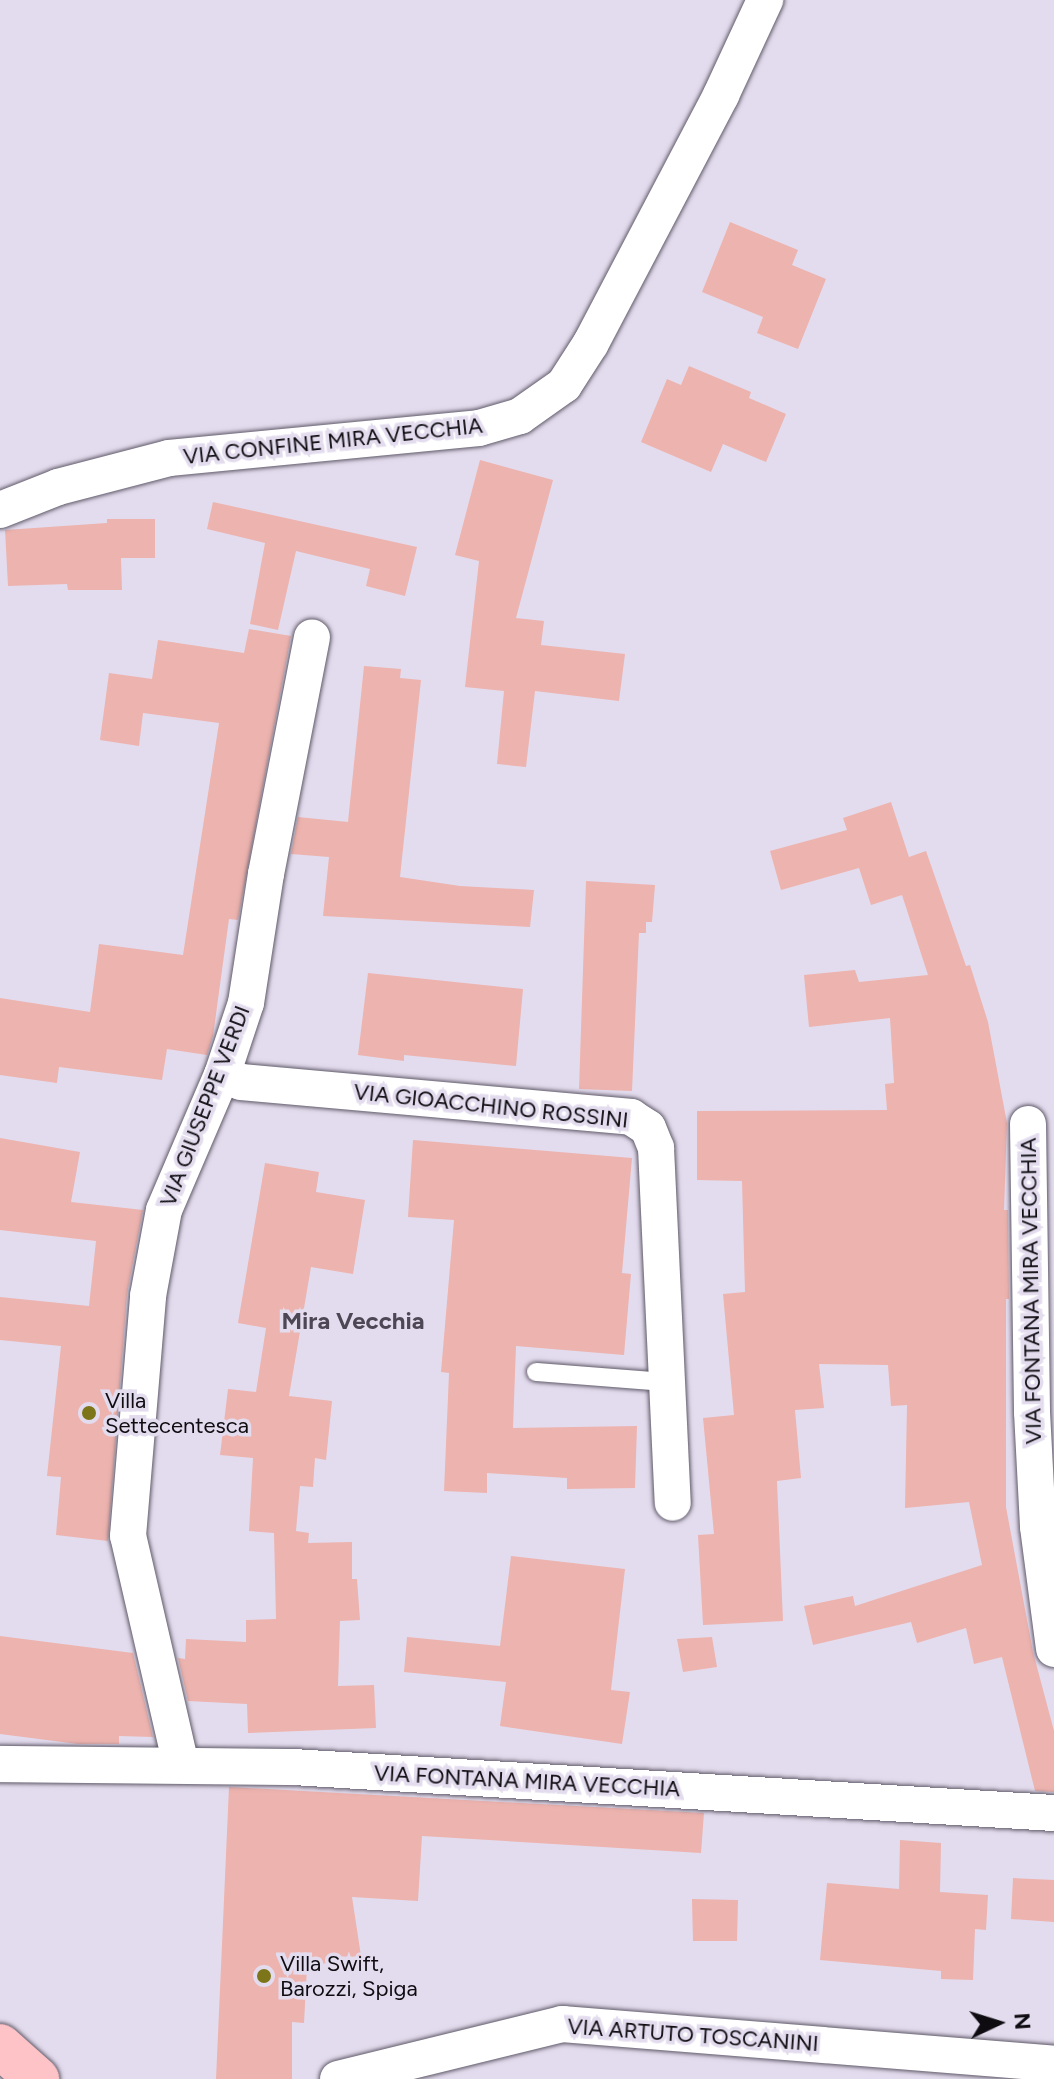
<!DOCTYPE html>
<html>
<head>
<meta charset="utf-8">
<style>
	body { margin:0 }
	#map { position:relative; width:1054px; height:2079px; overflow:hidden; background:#e3dcee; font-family:Figtree,sans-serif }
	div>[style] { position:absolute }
	.building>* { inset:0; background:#edb3ae }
	.roads { filter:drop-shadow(0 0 2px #605a69) drop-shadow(0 0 2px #605a69) }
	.service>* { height:18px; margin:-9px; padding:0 9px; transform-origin:9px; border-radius:9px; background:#fff }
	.minor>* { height:36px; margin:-18px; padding:0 18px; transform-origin:18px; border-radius:18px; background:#fff }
	.primary>* { height:44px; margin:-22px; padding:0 22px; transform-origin:22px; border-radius:22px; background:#fdc3c6 }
	.dots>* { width:22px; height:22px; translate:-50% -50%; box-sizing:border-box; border:4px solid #e3dcee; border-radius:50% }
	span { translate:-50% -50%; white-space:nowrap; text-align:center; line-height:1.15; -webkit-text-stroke:7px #e3dcee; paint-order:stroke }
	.street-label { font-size:22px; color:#0e0c11 }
	.poi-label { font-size:22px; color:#0e0c11 }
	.left { translate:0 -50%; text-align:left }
	.neighbourhood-label { font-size:24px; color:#4d4755; font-weight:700 }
	.north { position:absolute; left:958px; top:1983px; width:80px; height:80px; -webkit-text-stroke:6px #e3dcee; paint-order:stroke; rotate:86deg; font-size:22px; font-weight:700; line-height:32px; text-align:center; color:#0e0c11 }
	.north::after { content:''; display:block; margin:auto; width:28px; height:36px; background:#0e0c11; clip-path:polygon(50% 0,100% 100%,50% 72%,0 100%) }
</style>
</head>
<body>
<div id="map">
	<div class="building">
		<i style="clip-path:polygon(730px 222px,798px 250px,792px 265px,826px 279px,798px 349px,757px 333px,763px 317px,702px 292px)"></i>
		<i style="clip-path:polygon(689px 366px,751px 392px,749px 398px,786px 414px,766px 462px,723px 444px,711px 472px,641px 442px,667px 379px,681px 385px)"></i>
		<i style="clip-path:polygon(480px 460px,553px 480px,516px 618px,544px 621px,541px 645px,625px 654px,619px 701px,535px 691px,526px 767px,497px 764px,504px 691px,465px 687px,479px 561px,455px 555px)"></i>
		<i style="clip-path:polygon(213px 502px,417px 547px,405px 596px,366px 586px,370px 569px,296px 551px,278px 630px,250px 624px,265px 543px,207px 529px)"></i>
		<i style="clip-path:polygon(107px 519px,155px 519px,155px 558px,121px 558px,122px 590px,68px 590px,67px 584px,8px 586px,5px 530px,107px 523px)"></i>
		<i style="clip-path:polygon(249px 629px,291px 636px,238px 920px,229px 919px,213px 1036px,207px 1055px,167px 1049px,162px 1080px,59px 1067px,57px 1083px,0 1075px,0 998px,90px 1012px,99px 944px,183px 955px,219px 723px,143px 713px,139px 746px,100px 740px,109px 673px,152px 679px,158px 640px,244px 653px)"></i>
		<i style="clip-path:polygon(364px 666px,401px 669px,400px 678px,421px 680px,400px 877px,460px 886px,534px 890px,530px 927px,323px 916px,329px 857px,291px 854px,298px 817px,348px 822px)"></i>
		<i style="clip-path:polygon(891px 802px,909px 857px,926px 851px,966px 966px,970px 965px,988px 1022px,1007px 1123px,1004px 1210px,1008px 1210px,1009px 1299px,1006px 1299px,1006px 1507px,1033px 1652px,1054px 1731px,1054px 1792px,1035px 1791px,1002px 1657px,974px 1664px,966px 1628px,917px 1643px,911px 1622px,813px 1645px,804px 1606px,853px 1596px,855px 1606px,982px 1565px,969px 1502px,905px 1508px,907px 1405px,891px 1406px,888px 1365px,819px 1364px,824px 1408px,795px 1410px,801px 1478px,777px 1481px,783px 1621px,703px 1625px,698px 1535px,714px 1534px,703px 1418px,734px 1415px,723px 1294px,745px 1292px,742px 1181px,697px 1180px,697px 1111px,887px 1110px,885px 1084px,894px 1083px,890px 1018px,809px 1027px,804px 975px,855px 970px,859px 982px,928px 975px,902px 895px,871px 905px,859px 868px,781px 890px,770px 851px,847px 830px,843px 818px)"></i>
		<i style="clip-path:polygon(586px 881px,655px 885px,652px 922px,646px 922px,646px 933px,639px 933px,632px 1091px,579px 1089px)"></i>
		<i style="clip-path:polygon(368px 973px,523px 989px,516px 1066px,404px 1055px,404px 1061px,358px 1055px)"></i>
		<i style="clip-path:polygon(0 1138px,80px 1152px,71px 1202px,143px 1210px,127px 1294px,108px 1541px,56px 1535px,61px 1477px,47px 1476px,61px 1346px,0 1340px,0 1297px,89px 1306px,96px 1241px,0 1230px)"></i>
		<i style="clip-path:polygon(413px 1140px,632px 1158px,622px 1273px,631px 1274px,624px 1355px,516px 1346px,513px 1428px,637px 1426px,635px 1488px,567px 1489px,567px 1478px,487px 1473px,487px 1493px,444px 1491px,449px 1373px,441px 1372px,454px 1220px,408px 1217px)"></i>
		<i style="clip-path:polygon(265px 1163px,319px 1172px,316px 1192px,365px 1200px,353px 1274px,311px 1267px,289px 1396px,332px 1401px,326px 1460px,315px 1458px,313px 1487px,300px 1486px,296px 1531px,309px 1533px,308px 1543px,352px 1542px,352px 1579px,357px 1579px,360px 1620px,340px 1621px,338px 1686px,374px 1685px,376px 1728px,248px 1733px,247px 1704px,188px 1701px,178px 1658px,185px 1659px,186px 1639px,246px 1642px,246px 1620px,276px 1619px,274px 1533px,249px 1531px,253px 1458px,220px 1455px,228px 1389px,256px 1392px,266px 1328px,238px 1323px)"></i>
		<i style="clip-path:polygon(511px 1556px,625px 1569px,611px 1690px,630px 1692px,622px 1744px,500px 1726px,506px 1682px,404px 1672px,407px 1637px,500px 1646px)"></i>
		<i style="clip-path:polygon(0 1636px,133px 1653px,153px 1737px,119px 1736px,119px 1744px,78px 1744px,0 1734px)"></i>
		<i style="clip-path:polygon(712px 1637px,717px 1667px,683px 1672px,677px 1639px)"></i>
		<i style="clip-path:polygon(229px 1787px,704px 1813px,701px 1853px,422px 1836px,418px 1901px,352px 1897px,361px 1956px,307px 1967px,304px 2023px,292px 2022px,292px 2079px,216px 2079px)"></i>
		<i style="clip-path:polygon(900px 1840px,941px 1843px,940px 1892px,988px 1895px,986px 1930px,975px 1929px,973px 1980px,941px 1979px,941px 1971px,820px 1960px,827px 1883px,899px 1889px)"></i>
		<i style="clip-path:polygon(1013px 1878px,1054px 1880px,1054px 1922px,1011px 1919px)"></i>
		<i style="clip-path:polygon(692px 1899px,738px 1900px,737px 1941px,693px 1941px)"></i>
	</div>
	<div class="roads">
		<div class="service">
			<i style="left:536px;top:1372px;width:130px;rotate:4.4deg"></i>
		</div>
		<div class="minor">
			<i style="left:0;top:510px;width:62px;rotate:-21.6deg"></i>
			<i style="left:58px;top:487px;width:115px;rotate:-14.6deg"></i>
			<i style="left:169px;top:458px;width:311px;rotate:-5.5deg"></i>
			<i style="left:479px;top:428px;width:43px;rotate:-16.3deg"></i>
			<i style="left:520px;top:416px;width:54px;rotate:-35.2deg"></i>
			<i style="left:564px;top:385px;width:50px;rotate:-57.3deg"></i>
			<i style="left:591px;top:343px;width:280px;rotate:-62.3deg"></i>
			<i style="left:721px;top:95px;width:105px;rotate:-65.1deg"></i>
			<i style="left:222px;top:1075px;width:20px;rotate:20deg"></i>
			<i style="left:241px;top:1082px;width:392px;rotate:5.1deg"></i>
			<i style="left:631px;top:1117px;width:20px;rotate:33deg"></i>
			<i style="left:648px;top:1128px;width:22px;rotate:68deg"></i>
			<i style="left:656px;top:1148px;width:355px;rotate:87.3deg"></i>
			<i style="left:1028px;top:1124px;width:288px;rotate:89.2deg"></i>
			<i style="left:1032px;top:1412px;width:115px;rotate:87deg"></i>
			<i style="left:1038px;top:1527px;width:123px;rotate:82.5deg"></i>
			<i style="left:0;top:1764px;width:293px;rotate:0.6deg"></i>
			<i style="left:293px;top:1767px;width:762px;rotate:3.46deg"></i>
			<i style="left:181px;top:1765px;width:235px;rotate:-103deg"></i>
			<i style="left:128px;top:1536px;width:241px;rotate:-85.2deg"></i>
			<i style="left:148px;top:1296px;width:87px;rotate:-79.5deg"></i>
			<i style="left:164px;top:1210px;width:147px;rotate:-66.8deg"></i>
			<i style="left:222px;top:1075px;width:76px;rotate:-71.6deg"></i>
			<i style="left:246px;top:1003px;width:131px;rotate:-81.2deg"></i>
			<i style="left:266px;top:874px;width:241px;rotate:-79deg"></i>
			<i style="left:338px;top:2079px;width:231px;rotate:-13.8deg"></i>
			<i style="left:562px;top:2024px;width:494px;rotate:4.6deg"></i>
		</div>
		<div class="primary">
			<i style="left:0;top:2046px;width:50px;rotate:41.7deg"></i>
		</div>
	</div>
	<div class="dots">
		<i style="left:89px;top:1413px;background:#7d7519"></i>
		<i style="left:264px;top:1976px;background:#7d7519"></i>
	</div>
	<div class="street-label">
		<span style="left:333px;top:441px;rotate:-6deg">VIA CONFINE MIRA VECCHIA</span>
		<span style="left:205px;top:1106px;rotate:-69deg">VIA GIUSEPPE VERDI</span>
		<span style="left:491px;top:1106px;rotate:6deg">VIA GIOACCHINO ROSSINI</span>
		<span style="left:1031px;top:1291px;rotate:-91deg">VIA FONTANA MIRA VECCHIA</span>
		<span style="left:527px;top:1781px;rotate:3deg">VIA FONTANA MIRA VECCHIA</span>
		<span style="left:693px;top:2035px;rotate:4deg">VIA ARTUTO TOSCANINI</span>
	</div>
	<div class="poi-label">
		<span class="left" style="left:105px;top:1413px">Villa<br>Settecentesca</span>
		<span class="left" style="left:280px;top:1976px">Villa Swift,<br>Barozzi, Spiga</span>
	</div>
	<div class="neighbourhood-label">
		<span style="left:353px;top:1321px">Mira Vecchia</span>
	</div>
	<div class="north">N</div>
</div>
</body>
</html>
